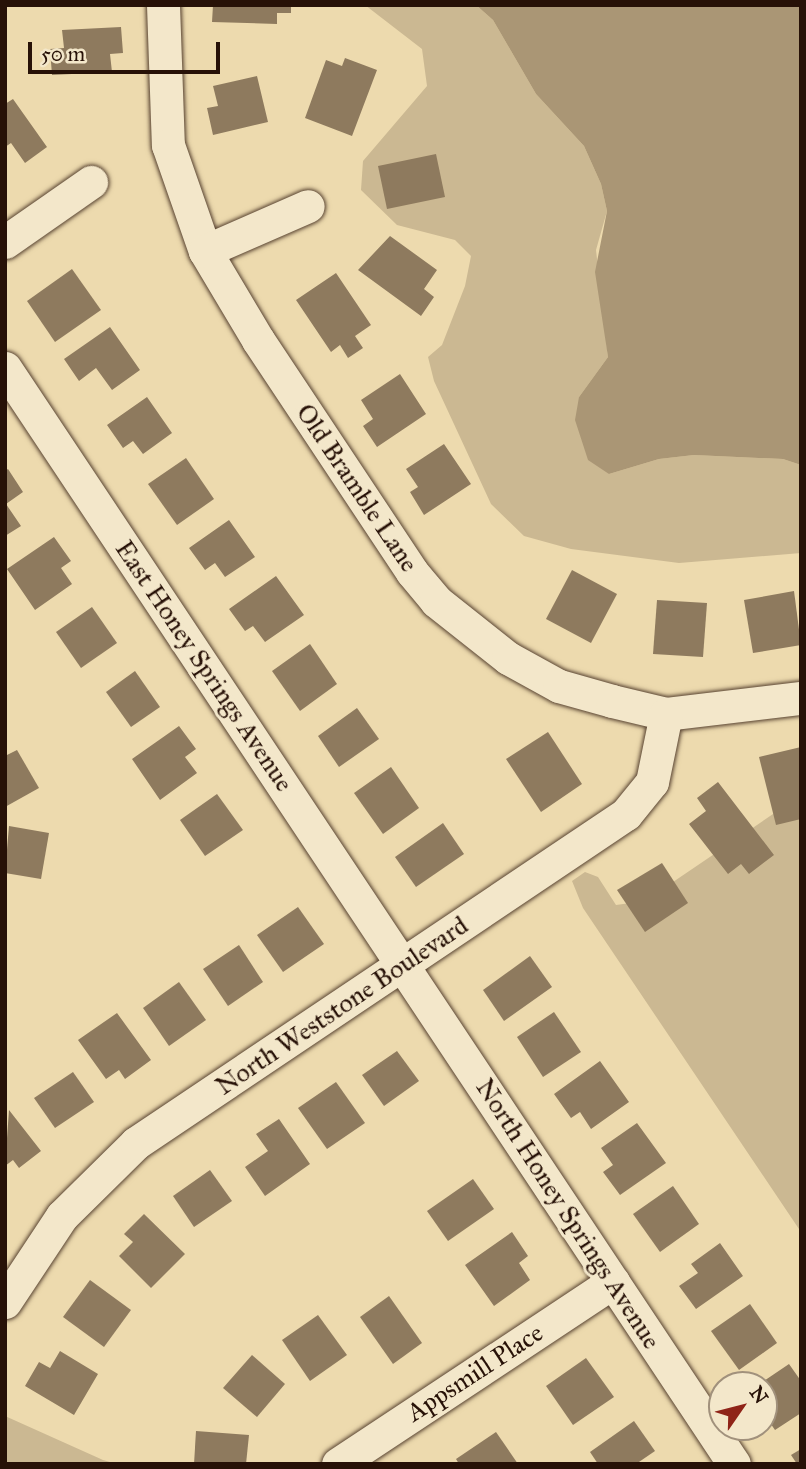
<!DOCTYPE html>
<html>
<head>
<meta charset="utf-8">
<style>
	body { margin:0 }
	#map { position:relative; width:806px; height:1469px; overflow:hidden; background:#eddaae; font-family:"IM FELL Great Primer",serif }
	div>[style] { position:absolute }
	.green>* { inset:0; background:#cbb892 }
	.water>* { inset:0; background:#aa9675 }
	.building>* { inset:0; background:#8e7a5e }
	.roads { filter:drop-shadow(0 0 2px #584331) drop-shadow(0 0 2px #584331) }
	.minor>* { height:33px; margin:-16.5px; padding:0 16.5px; transform-origin:16.5px; border-radius:16.5px; background:#f3e7ca }
	span { translate:-50% -50%; white-space:nowrap; text-align:center; line-height:1.15; -webkit-text-stroke:6px #f3e7ca; paint-order:stroke }
	.street-label { font-size:26px; color:#271107 }
	.frame { position:absolute; inset:0; border:7px solid #271107; pointer-events:none }
	.north { position:absolute; left:708px; top:1371px; width:70px; height:70px; box-sizing:border-box; background:#f3e7ca; border:2px solid #a1917c; border-radius:50%; rotate:55deg; font-size:19px; font-weight:700; line-height:28px; text-align:center; color:#271107 }
	.north::after { content:''; display:block; margin:auto; width:24px; height:32px; background:#8f2418; clip-path:polygon(50% 0,100% 100%,50% 72%,0 100%) }
	.scale { position:absolute; left:28px; top:42px; width:192px; height:32px; box-sizing:border-box; border:4px solid #271107; border-top:0; padding-left:9px; font-size:21px; line-height:24px; white-space:nowrap; color:#271107; -webkit-text-stroke:5px #f3e7ca; paint-order:stroke }
</style>
</head>
<body>
<div id="map">
	<div class="green">
		<i style="clip-path:polygon(365px 5px,476px 5px,493px 20px,536px 94px,584px 146px,601px 184px,607px 211px,596px 250px,608px 357px,579px 397px,609px 474px,659px 459px,694px 455px,783px 459px,801px 465px,801px 553px,679px 563px,571px 549px,524px 536px,491px 504px,434px 381px,428px 357px,442px 345px,465px 286px,471px 256px,455px 240px,397px 225px,361px 190px,363px 161px,427px 86px,422px 49px)"></i>
		<i style="clip-path:polygon(801px 795px,801px 1232px,583px 908px,572px 881px,585px 872px,598px 877px,616px 905px,645px 901px)"></i>
		<i style="clip-path:polygon(5px 1416px,103px 1460px,117px 1464px,5px 1464px)"></i>
	</div>
	<div class="water">
		<i style="clip-path:polygon(476px 5px,801px 5px,801px 465px,783px 459px,694px 455px,659px 459px,609px 474px,588px 460px,575px 420px,579px 397px,608px 357px,595px 272px,607px 211px,601px 184px,584px 146px,536px 94px,493px 20px)"></i>
	</div>
	<div class="building">
		<i style="clip-path:polygon(213px 5px,291px 5px,291px 13px,277px 13px,277px 24px,212px 22px)"></i>
		<i style="clip-path:polygon(121px 27px,123px 53px,110px 54px,112px 72px,52px 75px,50px 49px,64px 48px,62px 30px)"></i>
		<i style="clip-path:polygon(345px 58px,377px 70px,352px 136px,305px 118px,326px 60px,342px 66px)"></i>
		<i style="clip-path:polygon(257px 76px,268px 122px,213px 135px,207px 108px,218px 106px,213px 86px)"></i>
		<i style="clip-path:polygon(13px 99px,47px 147px,25px 163px,11px 143px,5px 147px,5px 104px)"></i>
		<i style="clip-path:polygon(436px 154px,445px 197px,387px 209px,378px 166px)"></i>
		<i style="clip-path:polygon(390px 236px,437px 270px,424px 289px,434px 297px,421px 316px,358px 270px)"></i>
		<i style="clip-path:polygon(72px 269px,101px 310px,55px 342px,27px 301px)"></i>
		<i style="clip-path:polygon(336px 273px,371px 325px,355px 336px,363px 348px,348px 358px,340px 345px,331px 352px,296px 300px)"></i>
		<i style="clip-path:polygon(110px 327px,140px 370px,112px 390px,96px 368px,79px 381px,64px 359px)"></i>
		<i style="clip-path:polygon(400px 374px,426px 414px,377px 447px,363px 426px,373px 419px,361px 400px)"></i>
		<i style="clip-path:polygon(147px 397px,172px 433px,143px 454px,133px 441px,123px 448px,107px 425px)"></i>
		<i style="clip-path:polygon(444px 444px,471px 484px,424px 515px,410px 492px,418px 487px,406px 469px)"></i>
		<i style="clip-path:polygon(186px 458px,214px 499px,177px 525px,148px 484px)"></i>
		<i style="clip-path:polygon(8px 469px,23px 492px,6px 504px,21px 526px,5px 536px,5px 471px)"></i>
		<i style="clip-path:polygon(229px 520px,255px 557px,225px 577px,215px 563px,205px 570px,189px 548px)"></i>
		<i style="clip-path:polygon(54px 537px,71px 561px,61px 568px,72px 584px,35px 610px,7px 569px)"></i>
		<i style="clip-path:polygon(572px 570px,617px 594px,591px 643px,546px 619px)"></i>
		<i style="clip-path:polygon(276px 576px,304px 615px,265px 642px,253px 626px,245px 631px,229px 609px)"></i>
		<i style="clip-path:polygon(794px 591px,801px 645px,753px 653px,744px 600px)"></i>
		<i style="clip-path:polygon(657px 600px,707px 603px,703px 657px,653px 654px)"></i>
		<i style="clip-path:polygon(92px 607px,117px 643px,81px 668px,56px 632px)"></i>
		<i style="clip-path:polygon(310px 644px,337px 684px,300px 711px,272px 671px)"></i>
		<i style="clip-path:polygon(135px 671px,160px 707px,131px 727px,106px 692px)"></i>
		<i style="clip-path:polygon(357px 708px,379px 739px,339px 767px,318px 736px)"></i>
		<i style="clip-path:polygon(179px 726px,196px 749px,185px 757px,197px 773px,160px 800px,132px 759px)"></i>
		<i style="clip-path:polygon(548px 732px,582px 784px,541px 812px,506px 759px)"></i>
		<i style="clip-path:polygon(801px 747px,801px 819px,776px 825px,759px 757px)"></i>
		<i style="clip-path:polygon(17px 750px,39px 788px,5px 807px,5px 756px)"></i>
		<i style="clip-path:polygon(391px 767px,419px 808px,383px 834px,354px 793px)"></i>
		<i style="clip-path:polygon(718px 782px,774px 855px,749px 874px,741px 864px,728px 874px,689px 824px,706px 811px,697px 798px)"></i>
		<i style="clip-path:polygon(217px 794px,243px 830px,205px 856px,180px 820px)"></i>
		<i style="clip-path:polygon(443px 823px,464px 854px,416px 887px,395px 857px)"></i>
		<i style="clip-path:polygon(9px 826px,49px 833px,41px 879px,5px 873px)"></i>
		<i style="clip-path:polygon(662px 863px,688px 903px,645px 932px,617px 890px)"></i>
		<i style="clip-path:polygon(298px 907px,324px 944px,283px 972px,257px 935px)"></i>
		<i style="clip-path:polygon(239px 945px,263px 982px,228px 1006px,203px 969px)"></i>
		<i style="clip-path:polygon(530px 956px,552px 987px,504px 1021px,483px 990px)"></i>
		<i style="clip-path:polygon(179px 982px,206px 1020px,169px 1046px,143px 1008px)"></i>
		<i style="clip-path:polygon(554px 1012px,581px 1052px,543px 1077px,517px 1037px)"></i>
		<i style="clip-path:polygon(117px 1013px,151px 1060px,125px 1079px,119px 1070px,106px 1079px,78px 1040px)"></i>
		<i style="clip-path:polygon(397px 1051px,419px 1081px,384px 1106px,362px 1075px)"></i>
		<i style="clip-path:polygon(600px 1061px,629px 1102px,591px 1129px,580px 1112px,571px 1118px,554px 1094px)"></i>
		<i style="clip-path:polygon(73px 1072px,94px 1102px,55px 1128px,34px 1098px)"></i>
		<i style="clip-path:polygon(336px 1082px,365px 1123px,327px 1149px,298px 1108px)"></i>
		<i style="clip-path:polygon(9px 1110px,41px 1151px,19px 1168px,13px 1160px,5px 1166px)"></i>
		<i style="clip-path:polygon(279px 1119px,310px 1164px,265px 1196px,245px 1167px,268px 1151px,256px 1134px)"></i>
		<i style="clip-path:polygon(637px 1123px,666px 1163px,620px 1195px,603px 1172px,613px 1165px,601px 1148px)"></i>
		<i style="clip-path:polygon(210px 1170px,232px 1201px,194px 1227px,173px 1196px)"></i>
		<i style="clip-path:polygon(473px 1179px,494px 1209px,448px 1241px,427px 1211px)"></i>
		<i style="clip-path:polygon(673px 1186px,699px 1224px,660px 1252px,633px 1214px)"></i>
		<i style="clip-path:polygon(144px 1214px,185px 1254px,151px 1288px,119px 1256px,133px 1242px,124px 1234px)"></i>
		<i style="clip-path:polygon(512px 1232px,528px 1256px,519px 1263px,530px 1280px,494px 1306px,465px 1265px)"></i>
		<i style="clip-path:polygon(720px 1243px,743px 1276px,696px 1309px,679px 1286px,698px 1273px,691px 1264px)"></i>
		<i style="clip-path:polygon(90px 1280px,131px 1310px,104px 1347px,63px 1317px)"></i>
		<i style="clip-path:polygon(389px 1296px,422px 1343px,393px 1364px,360px 1317px)"></i>
		<i style="clip-path:polygon(750px 1304px,777px 1343px,739px 1370px,711px 1331px)"></i>
		<i style="clip-path:polygon(318px 1315px,347px 1355px,310px 1381px,282px 1340px)"></i>
		<i style="clip-path:polygon(60px 1351px,98px 1374px,74px 1415px,25px 1386px,39px 1362px,50px 1368px)"></i>
		<i style="clip-path:polygon(252px 1355px,285px 1384px,257px 1417px,223px 1388px)"></i>
		<i style="clip-path:polygon(586px 1358px,614px 1397px,573px 1425px,546px 1386px)"></i>
		<i style="clip-path:polygon(789px 1364px,801px 1381px,801px 1413px,775px 1430px,764px 1414px,764px 1404px,770px 1400px,764px 1385px,758px 1385px)"></i>
		<i style="clip-path:polygon(634px 1421px,655px 1451px,636px 1464px,598px 1464px,590px 1452px)"></i>
		<i style="clip-path:polygon(196px 1431px,249px 1435px,246px 1464px,194px 1464px)"></i>
		<i style="clip-path:polygon(496px 1432px,518px 1464px,459px 1464px,456px 1459px)"></i>
		<i style="clip-path:polygon(801px 1449px,801px 1464px,797px 1464px,791px 1455px)"></i>
	</div>
	<div class="roads">
		<div class="minor">
			<i style="left:163px;top:5px;width:140px;rotate:88deg"></i>
			<i style="left:168px;top:145px;width:112px;rotate:70.8deg"></i>
			<i style="left:205px;top:251px;width:104px;rotate:59.2deg"></i>
			<i style="left:258px;top:340px;width:278px;rotate:56.4deg"></i>
			<i style="left:412px;top:572px;width:38px;rotate:50deg"></i>
			<i style="left:436px;top:601px;width:92px;rotate:38.4deg"></i>
			<i style="left:508px;top:658px;width:58px;rotate:28.8deg"></i>
			<i style="left:559px;top:686px;width:55px;rotate:15.8deg"></i>
			<i style="left:612px;top:701px;width:56px;rotate:13.5deg"></i>
			<i style="left:666px;top:714px;width:136px;rotate:-6.8deg"></i>
			<i style="left:5px;top:242px;width:105px;rotate:-34.9deg"></i>
			<i style="left:205px;top:251px;width:112px;rotate:-23.6deg"></i>
			<i style="left:5px;top:368px;width:1316px;rotate:56.37deg"></i>
			<i style="left:5px;top:1302px;width:103px;rotate:-56.5deg"></i>
			<i style="left:62px;top:1216px;width:104px;rotate:-44.6deg"></i>
			<i style="left:136px;top:1143px;width:590px;rotate:-33.88deg"></i>
			<i style="left:626px;top:814px;width:41px;rotate:-50.9deg"></i>
			<i style="left:652px;top:782px;width:69px;rotate:-78.4deg"></i>
			<i style="left:338px;top:1464px;width:330px;rotate:-33.5deg"></i>
		</div>
	</div>
	<div class="street-label">
		<span style="left:357px;top:488px;rotate:56deg">Old Bramble Lane</span>
		<span style="left:204px;top:666px;rotate:56deg">East Honey Springs Avenue</span>
		<span style="left:342px;top:1006px;rotate:-34deg">North Weststone Boulevard</span>
		<span style="left:568px;top:1214px;rotate:57deg">North Honey Springs Avenue</span>
		<span style="left:475px;top:1373px;rotate:-33deg">Appsmill Place</span>
	</div>
	<div class="frame"></div>
	<div class="north">N</div>
	<div class="scale">50 m</div>
</div>
</body>
</html>
